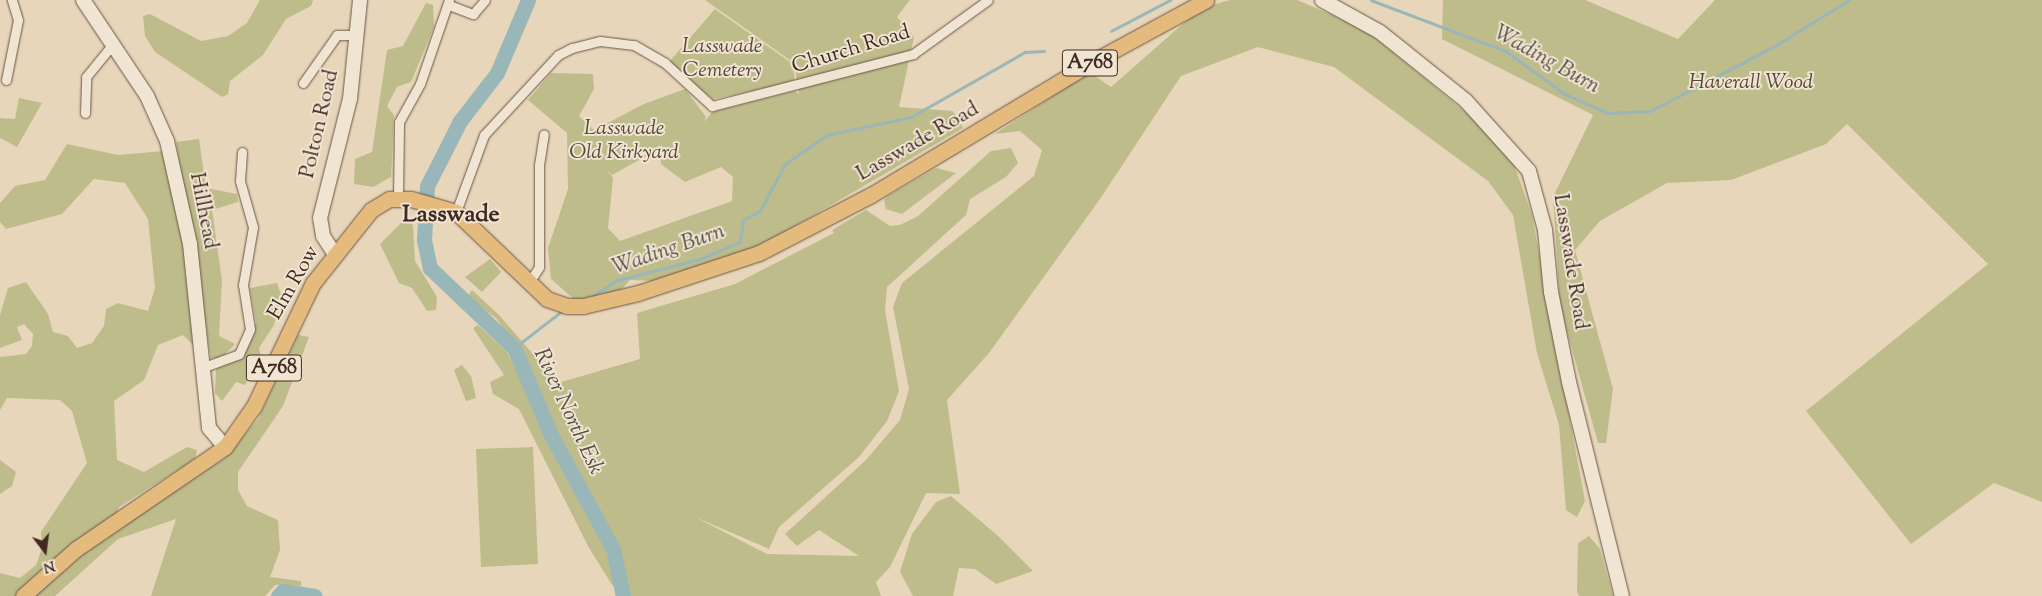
<!DOCTYPE html>
<html>
<head>
<meta charset="utf-8">
<style>
	body { margin:0 }
	#map { position:relative; width:2042px; height:596px; overflow:hidden; background:#e8d6ba; font-family:"Sorts Mill Goudy",serif }
	div>[style] { position:absolute }
	.green>* { inset:0; background:#bebc8b }
	.stream>* { height:2.5px; margin:-1.25px; padding:0 1.25px; transform-origin:1.25px; border-radius:1.25px; background:#99b7b8 }
	.river>* { height:15px; margin:-7.5px; padding:0 7.5px; transform-origin:7.5px; border-radius:7.5px; background:#99b7b8 }
	.roads { filter:drop-shadow(0 0 1px #6a5446) drop-shadow(0 0 1px #6a5446) }
	.street>* { height:9px; margin:-4.5px; padding:0 4.5px; transform-origin:4.5px; border-radius:4.5px; background:#f0e4d2 }
	.secondary>* { height:14px; margin:-7px; padding:0 7px; transform-origin:7px; border-radius:7px; background:#f0e4d2 }
	.primary>* { height:15px; margin:-7.5px; padding:0 7.5px; transform-origin:7.5px; border-radius:7.5px; background:#e4bb7d }
	span { translate:-50% -50%; white-space:nowrap; text-align:center; line-height:1.15; -webkit-text-stroke:4px #f0e4d2; paint-order:stroke }
	.shield-label span { padding:1px 4px; background:#f0e4d2; border:1px solid; border-radius:4px; -webkit-text-stroke-width:0 }
	.shield-label { font-size:20px; color:#402920; font-weight:700 }
	.park-label { font-size:21px; color:#594635; font-style:italic }
	.street-label { font-size:21px; color:#402920 }
	.water-label { font-size:22px; color:#564c46; font-style:italic }
	.quarter-label { font-size:24px; color:#402920; font-weight:700 }
	.north { position:absolute; left:20px; top:526px; width:50px; height:50px; -webkit-text-stroke:4px #f0e4d2; paint-order:stroke; rotate:165deg; font-size:14px; font-weight:700; line-height:20px; text-align:center; color:#402920 }
	.north::after { content:''; display:block; margin:auto; width:18px; height:22px; background:#402920; clip-path:polygon(50% 0,100% 100%,50% 72%,0 100%) }
</style>
</head>
<body>
<div id="map">
	<div class="green">
		<i style="clip-path:polygon(260px 0,313px 0,311px 6px,286px 19px,263px 55px,230px 81px,228px 94px,222px 97px,155px 52px,145px 36px,143px 16px,150px 14px,201px 41px,228px 36px,247px 23px)"></i>
		<i style="clip-path:polygon(evenodd,705px 0,910px 0,897px 17px,914px 37px,899px 107px,953px 111px,963px 128px,754px 250px,654px 281px,630px 280px,620px 291px,576px 301px,551px 279px,548px 248px,568px 189px,567px 133px,528px 100px,551px 73px,593px 74px,594px 89px,579px 116px,597px 133px,602px 126px,644px 104px,685px 89px,706px 117px,704px 122px,712px 112px,795px 91px,799px 94px,794px 63px,705px 0,659px 149px,661px 164px,685px 182px,721px 167px,733px 177px,732px 201px,620px 241px,608px 228px,613px 178px,607px 170px,612px 175px,659px 149px)"></i>
		<i style="clip-path:polygon(1230px 0,1297px 0,1365px 29px,1480px 124px,1512px 159px,1532px 215px,1585px 501px,1577px 517px,1566px 510px,1559px 425px,1537px 353px,1513px 215px,1488px 181px,1334px 67px,1258px 47px,1181px 76px,1100px 199px,989px 353px,947px 400px,960px 494px,926px 493px,890px 567px,876px 582px,881px 596px,631px 596px,618px 547px,559px 440px,524px 357px,496px 318px,467px 297px,472px 290px,499px 315px,558px 383px,640px 359px,637px 313px,735px 284px,834px 233px,832px 230px,866px 210px,890px 226px,900px 225px,918px 216px,991px 151px,1011px 148px,1018px 163px,1006px 177px,970px 199px,966px 215px,887px 287px,885px 310px,899px 391px,887px 421px,859px 457px,779px 527px,769px 549px,695px 517px,767px 554px,859px 556px,819px 530px,797px 546px,785px 534px,866px 460px,900px 420px,909px 389px,893px 307px,902px 283px,1034px 176px,1042px 150px,1020px 131px,995px 134px,1089px 72px,1111px 87px,1201px 8px)"></i>
		<i style="clip-path:polygon(1443px 0,1585px 0,1678px 39px,1715px 0,2042px 0,2042px 502px,1994px 483px,1911px 544px,1806px 411px,1988px 264px,1847px 124px,1826px 144px,1731px 180px,1667px 183px,1600px 221px,1575px 250px,1613px 389px,1606px 443px,1598px 443px,1560px 306px,1553px 197px,1593px 115px,1442px 39px)"></i>
		<i style="clip-path:polygon(426px 3px,433px 5px,434px 27px,411px 82px,397px 87px,387px 106px,394px 115px,391px 177px,373px 187px,354px 184px,355px 159px,372px 152px,387px 50px,403px 46px)"></i>
		<i style="clip-path:polygon(715px 9px,793px 64px,795px 82px,713px 99px,702px 91px,670px 61px)"></i>
		<i style="clip-path:polygon(19px 98px,42px 103px,17px 147px,0 138px,0 118px,15px 119px)"></i>
		<i style="clip-path:polygon(199px 139px,206px 188px,237px 194px,238px 202px,212px 210px,222px 280px,219px 336px,235px 344px,221px 358px,211px 358px,176px 142px)"></i>
		<i style="clip-path:polygon(67px 144px,118px 155px,164px 151px,184px 241px,197px 349px,183px 335px,158px 345px,144px 380px,114px 401px,117px 460px,144px 472px,187px 447px,197px 450px,195px 459px,119px 507px,115px 519px,127px 520px,224px 459px,258px 419px,298px 335px,309px 337px,283px 406px,238px 472px,238px 490px,247px 506px,278px 520px,280px 550px,270px 577px,301px 581px,301px 586px,275px 585px,265px 596px,151px 596px,176px 519px,118px 539px,55px 596px,0 596px,0 573px,20px 578px,36px 565px,42px 548px,41px 532px,87px 463px,72px 411px,60px 400px,7px 398px,0 410px,0 357px,26px 354px,32px 346px,33px 334px,24px 324px,17px 327px,22px 340px,0 348px,0 315px,8px 288px,26px 282px,48px 314px,53px 332px,68px 336px,77px 348px,92px 343px,104px 326px,106px 309px,118px 303px,148px 311px,155px 288px,148px 219px,125px 183px,94px 179px,62px 214px,6px 229px,0 222px,0 203px,15px 186px,45px 180px)"></i>
		<i style="clip-path:polygon(936px 168px,956px 173px,902px 214px,886px 209px,884px 200px,888px 196px)"></i>
		<i style="clip-path:polygon(405px 219px,413px 225px,415px 261px,437px 297px,436px 310px,427px 311px,412px 288px,399px 283px,380px 244px)"></i>
		<i style="clip-path:polygon(490px 259px,501px 272px,482px 292px,465px 277px)"></i>
		<i style="clip-path:polygon(277px 283px,282px 297px,274px 325px,259px 348px,262px 360px,245px 385px,236px 382px,222px 401px,215px 393px,216px 369px,243px 356px,256px 323px,250px 288px)"></i>
		<i style="clip-path:polygon(478px 325px,507px 352px,605px 549px,618px 587px,612px 585px,588px 546px,519px 409px,493px 394px,490px 382px,504px 375px,473px 328px)"></i>
		<i style="clip-path:polygon(462px 365px,471px 376px,476px 398px,466px 401px,454px 370px)"></i>
		<i style="clip-path:polygon(533px 447px,538px 564px,481px 567px,476px 449px)"></i>
		<i style="clip-path:polygon(0 460px,16px 472px,12px 486px,0 494px)"></i>
		<i style="clip-path:polygon(951px 496px,997px 535px,1033px 571px,996px 584px,975px 569px,959px 568px,953px 596px,913px 596px,900px 572px,912px 534px,936px 502px)"></i>
		<i style="clip-path:polygon(1589px 536px,1600px 549px,1613px 596px,1579px 596px,1577px 591px,1578px 543px)"></i>
	</div>
	<div class="stream">
		<i style="left:1371px;top:0;width:144px;rotate:20.7deg"></i>
		<i style="left:1506px;top:51px;width:73px;rotate:36.1deg"></i>
		<i style="left:1565px;top:94px;width:47px;rotate:23.8deg"></i>
		<i style="left:1608px;top:113px;width:42px;rotate:-2.7deg"></i>
		<i style="left:1650px;top:111px;width:141px;rotate:-27.5deg"></i>
		<i style="left:1775px;top:46px;width:87px;rotate:-31.9deg"></i>
		<i style="left:1111px;top:31px;width:67px;rotate:-27.7deg"></i>
		<i style="left:592px;top:296px;width:31px;rotate:-32deg"></i>
		<i style="left:618px;top:280px;width:85px;rotate:-14.4deg"></i>
		<i style="left:700px;top:259px;width:43px;rotate:-23deg"></i>
		<i style="left:740px;top:242px;width:22px;rotate:-82deg"></i>
		<i style="left:743px;top:220px;width:19px;rotate:-28deg"></i>
		<i style="left:760px;top:211px;width:53px;rotate:-62deg"></i>
		<i style="left:785px;top:164px;width:51px;rotate:-34.6deg"></i>
		<i style="left:827px;top:135px;width:86px;rotate:-12.1deg"></i>
		<i style="left:911px;top:117px;width:131px;rotate:-29.7deg"></i>
		<i style="left:1025px;top:52px;width:19px;rotate:-3deg"></i>
		<i style="left:514px;top:348px;width:61px;rotate:-37.6deg"></i>
	</div>
	<div class="river">
		<i style="left:528px;top:0;width:79px;rotate:113deg"></i>
		<i style="left:497px;top:73px;width:61px;rotate:127.6deg"></i>
		<i style="left:460px;top:121px;width:73px;rotate:116.9deg"></i>
		<i style="left:427px;top:186px;width:54px;rotate:93.2deg"></i>
		<i style="left:424px;top:240px;width:29px;rotate:78deg"></i>
		<i style="left:430px;top:268px;width:116px;rotate:43.6deg"></i>
		<i style="left:514px;top:348px;width:97px;rotate:66.9deg"></i>
		<i style="left:552px;top:437px;width:128px;rotate:61.4deg"></i>
		<i style="left:613px;top:549px;width:48px;rotate:78deg"></i>
		<i style="left:278px;top:596px;width:7px;rotate:-45deg"></i>
		<i style="left:283px;top:591px;width:32px;rotate:9deg"></i>
	</div>
	<div class="roads">
		<div class="street">
			<i style="left:449px;top:5px;width:26px;rotate:21deg"></i>
			<i style="left:473px;top:14px;width:18px;rotate:-49deg"></i>
			<i style="left:6px;top:80px;width:61px;rotate:-78.7deg"></i>
			<i style="left:18px;top:20px;width:21px;rotate:-107deg"></i>
			<i style="left:303px;top:83px;width:59px;rotate:-54.7deg"></i>
			<i style="left:337px;top:35px;width:21px"></i>
			<i style="left:85px;top:113px;width:36px;rotate:-88deg"></i>
			<i style="left:86px;top:77px;width:43px;rotate:-50.7deg"></i>
			<i style="left:398px;top:197px;width:75px;rotate:-89.2deg"></i>
			<i style="left:399px;top:122px;width:43px;rotate:-61.1deg"></i>
			<i style="left:420px;top:84px;width:89px;rotate:-71deg"></i>
			<i style="left:456px;top:212px;width:82px;rotate:-70deg"></i>
			<i style="left:484px;top:135px;width:109px;rotate:-47.2deg"></i>
			<i style="left:558px;top:55px;width:16px;rotate:-27deg"></i>
			<i style="left:572px;top:48px;width:29px;rotate:-14deg"></i>
			<i style="left:600px;top:41px;width:34px;rotate:7deg"></i>
			<i style="left:634px;top:45px;width:36px;rotate:30deg"></i>
			<i style="left:665px;top:63px;width:64px;rotate:42.5deg"></i>
			<i style="left:712px;top:106px;width:208px;rotate:-14.5deg"></i>
			<i style="left:913px;top:54px;width:92px;rotate:-35.8deg"></i>
			<i style="left:528px;top:284px;width:20px;rotate:-57deg"></i>
			<i style="left:539px;top:267px;width:102px;rotate:-90deg"></i>
			<i style="left:539px;top:165px;width:31px;rotate:-81deg"></i>
			<i style="left:204px;top:367px;width:37px;rotate:-20deg"></i>
			<i style="left:239px;top:354px;width:27px;rotate:-66deg"></i>
			<i style="left:250px;top:329px;width:45px;rotate:-99deg"></i>
			<i style="left:243px;top:285px;width:59px;rotate:-80.2deg"></i>
			<i style="left:253px;top:227px;width:48px;rotate:-105.8deg"></i>
			<i style="left:240px;top:181px;width:29px;rotate:-86deg"></i>
		</div>
		<div class="secondary">
			<i style="left:83px;top:0;width:115px;rotate:56.3deg"></i>
			<i style="left:147px;top:96px;width:49px;rotate:66deg"></i>
			<i style="left:167px;top:141px;width:106px;rotate:77.4deg"></i>
			<i style="left:190px;top:244px;width:185px;rotate:84.1deg"></i>
			<i style="left:209px;top:428px;width:25px;rotate:50deg"></i>
			<i style="left:1322px;top:0;width:66px;rotate:28.9deg"></i>
			<i style="left:1380px;top:32px;width:110px;rotate:38.7deg"></i>
			<i style="left:1466px;top:101px;width:94px;rotate:48deg"></i>
			<i style="left:1529px;top:171px;width:61px;rotate:74.8deg"></i>
			<i style="left:1545px;top:230px;width:62px;rotate:84.5deg"></i>
			<i style="left:1551px;top:292px;width:92px;rotate:78.7deg"></i>
			<i style="left:1569px;top:382px;width:220px;rotate:76.1deg"></i>
			<i style="left:334px;top:253px;width:20px;rotate:-123deg"></i>
			<i style="left:323px;top:236px;width:18px;rotate:-99deg"></i>
			<i style="left:320px;top:218px;width:123px;rotate:-75.9deg"></i>
			<i style="left:350px;top:99px;width:100px;rotate:-84.2deg"></i>
		</div>
		<div class="primary">
			<i style="left:23px;top:596px;width:71px;rotate:-41.6deg"></i>
			<i style="left:76px;top:549px;width:181px;rotate:-34.4deg"></i>
			<i style="left:225px;top:447px;width:50px;rotate:-54.7deg"></i>
			<i style="left:254px;top:406px;width:136px;rotate:-64.4deg"></i>
			<i style="left:313px;top:283px;width:93px;rotate:-51.5deg"></i>
			<i style="left:371px;top:210px;width:21px;rotate:-31deg"></i>
			<i style="left:389px;top:199px;width:22px"></i>
			<i style="left:411px;top:199px;width:47px;rotate:16.1deg"></i>
			<i style="left:456px;top:212px;width:126px;rotate:43.7deg"></i>
			<i style="left:547px;top:299px;width:21px;rotate:19deg"></i>
			<i style="left:567px;top:306px;width:16px"></i>
			<i style="left:583px;top:306px;width:57px;rotate:-13.3deg"></i>
			<i style="left:638px;top:293px;width:127px;rotate:-18.3deg"></i>
			<i style="left:759px;top:253px;width:126px;rotate:-27.4deg"></i>
			<i style="left:871px;top:195px;width:258px;rotate:-31deg"></i>
			<i style="left:1092px;top:62px;width:130px;rotate:-28.5deg"></i>
		</div>
	</div>
	<div class="shield-label">
		<span style="left:1090px;top:63px">A768</span>
		<span style="left:274px;top:368px">A768</span>
	</div>
	<div class="park-label">
		<span style="left:722px;top:59px">Lasswade<br>Cemetery</span>
		<span style="left:1751px;top:83px">Haverall Wood</span>
		<span style="left:624px;top:141px">Lasswade<br>Old Kirkyard</span>
	</div>
	<div class="street-label">
		<span style="left:851px;top:50px;rotate:-17deg">Church Road</span>
		<span style="left:320px;top:124px;rotate:-77deg">Polton Road</span>
		<span style="left:918px;top:142px;rotate:-30deg">Lasswade Road</span>
		<span style="left:203px;top:211px;rotate:79deg">Hillhead</span>
		<span style="left:1570px;top:262px;rotate:81deg">Lasswade Road</span>
		<span style="left:294px;top:283px;rotate:-60deg">Elm Row</span>
	</div>
	<div class="water-label">
		<span style="left:1546px;top:61px;rotate:29deg">Wading Burn</span>
		<span style="left:669px;top:251px;rotate:-19deg">Wading Burn</span>
		<span style="left:567px;top:412px;rotate:65deg">River North Esk</span>
	</div>
	<div class="quarter-label">
		<span style="left:451px;top:216px">Lasswade</span>
	</div>
	<div class="north">N</div>
</div>
</body>
</html>
